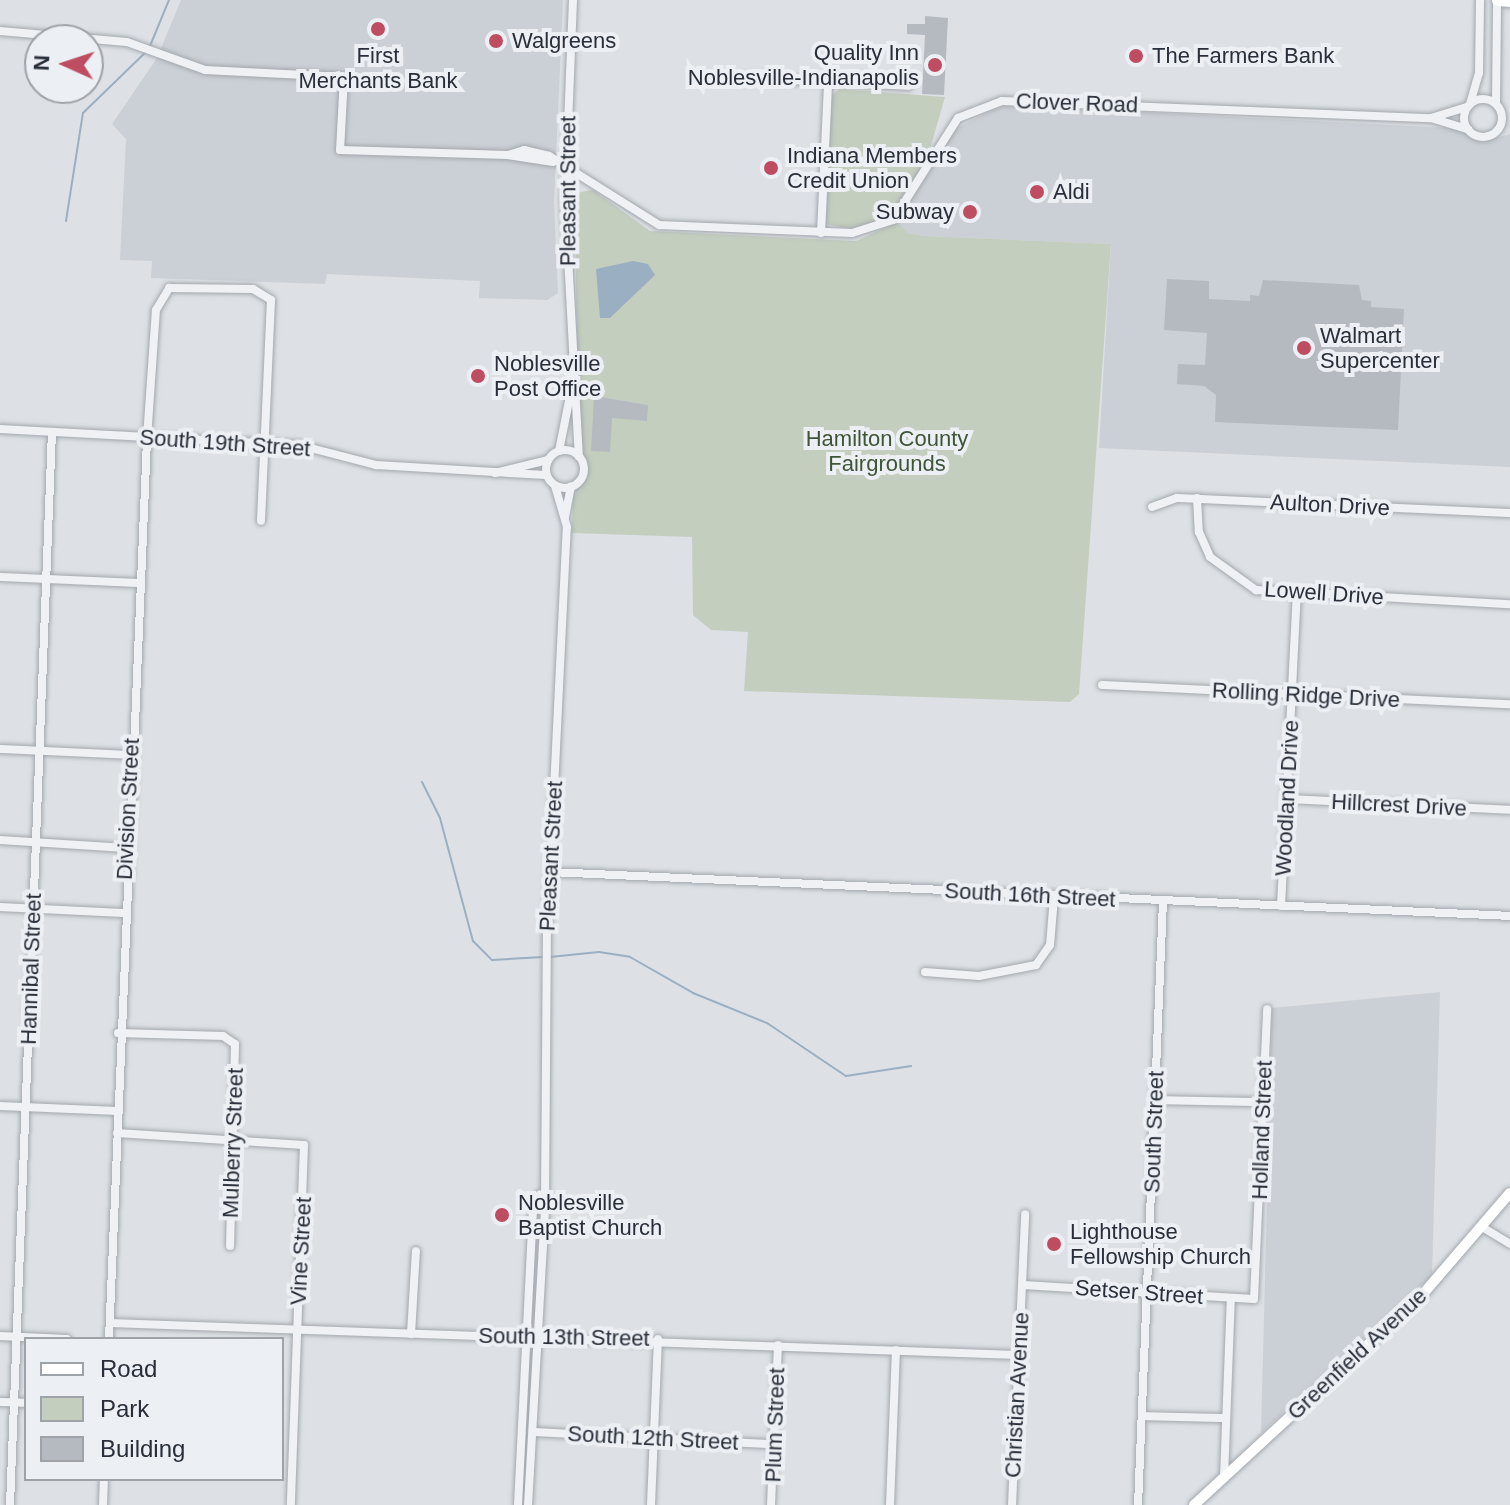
<!DOCTYPE html>
<html>
<head>
<meta charset="utf-8">
<style>
	body { margin:0 }
	#map { position:relative; width:1510px; height:1505px; overflow:hidden; background:#dde1e5; font-family:Helvetica,sans-serif }
	div>[style] { position:absolute }
	.built>* { inset:0; background:#cbd0d6 }
	.green>* { inset:0; background:#c3cebf }
	.water>* { inset:0; background:#9bafc2 }
	.stream>* { height:2px; margin:-1px; padding:0 1px; transform-origin:1px; border-radius:1px; background:#9bafc2 }
	.building>* { inset:0; background:#b5bac1 }
	.roads { filter:drop-shadow(0 0 2px #a3a8ae) drop-shadow(0 0 2px #a3a8ae) }
	.minor>* { height:8px; margin:-4px; padding:0 4px; transform-origin:4px; border-radius:4px; background:#eff1f4 }
	.minor>.ring { margin:-4px; padding:0; box-sizing:content-box; background:none; border:8px solid #eff1f4; border-radius:50% }
	.major>* { height:10px; margin:-5px; padding:0 5px; transform-origin:5px; border-radius:5px; background:#fff }
	.highway>* { height:11px; margin:-5.5px; padding:0 5.5px; transform-origin:5.5px; border-radius:5.5px; background:#fff }
	.dots>* { width:22px; height:22px; translate:-50% -50%; box-sizing:border-box; border:4px solid #eceff3; border-radius:50% }
	span { translate:-50% -50%; white-space:nowrap; text-align:center; line-height:1.15; -webkit-text-stroke:8px #eceff3; paint-order:stroke }
	.poi-label { font-size:22px; color:#282f3a }
	.left { translate:0 -50%; text-align:left }
	.right { translate:-100% -50%; text-align:right }
	.street-label { font-size:22px; color:#282f3a }
	.park-label { font-size:22px; color:#3e5537 }
	.legend { position:absolute; left:24px; top:1337px; width:260px; height:144px; box-sizing:border-box; background:#eceff3; border:2px solid #9ea2a9; margin:0; padding:10px 14px; list-style:none; font-size:24px; color:#282f3a }
	.legend li { display:flex; align-items:center; gap:16px; height:40px }
	.legend b { width:40px; border:2px solid #9ea2a9 }
	.north { position:absolute; left:24px; top:24px; width:80px; height:80px; box-sizing:border-box; background:#eceff3; border:2px solid #9ea2a9; border-radius:50%; rotate:273deg; font-size:22px; font-weight:700; line-height:32px; text-align:center; color:#282f3a }
	.north::after { content:''; display:block; margin:auto; width:28px; height:36px; background:#bf4d62; clip-path:polygon(50% 0,100% 100%,50% 72%,0 100%) }
</style>
</head>
<body>
<div id="map">
	<div class="built">
		<i style="clip-path:polygon(181px 0,563px 0,554px 202px,558px 293px,547px 300px,479px 298px,480px 281px,327px 274px,325px 284px,151px 278px,152px 261px,120px 260px,126px 139px,112px 124px,157px 58px)"></i>
		<i style="clip-path:polygon(1003px 105px,1448px 128px,1492px 139px,1510px 134px,1510px 467px,1099px 448px,1111px 244px,925px 236px,908px 233px,898px 222px,955px 129px)"></i>
		<i style="clip-path:polygon(1440px 992px,1432px 1275px,1261px 1433px,1272px 1008px)"></i>
	</div>
	<div class="green">
		<i style="clip-path:polygon(839px 89px,945px 97px,930px 149px,901px 205px,884px 222px,855px 230px,826px 224px,832px 95px)"></i>
		<i style="clip-path:polygon(593px 190px,650px 231px,856px 241px,898px 222px,908px 233px,925px 236px,1111px 244px,1079px 694px,1070px 702px,744px 691px,748px 632px,711px 630px,693px 615px,692px 537px,572px 533px,573px 496px,586px 473px,578px 436px,575px 203px,580px 192px)"></i>
	</div>
	<div class="water">
		<i style="clip-path:polygon(633px 261px,648px 264px,655px 275px,610px 318px,600px 318px,596px 269px)"></i>
	</div>
	<div class="stream">
		<i style="left:150px;top:46px;width:50px;rotate:-67.6deg"></i>
		<i style="left:66px;top:221px;width:109px;rotate:-81.1deg"></i>
		<i style="left:83px;top:113px;width:89px;rotate:-44.1deg"></i>
		<i style="left:422px;top:782px;width:40px;rotate:63.4deg"></i>
		<i style="left:440px;top:818px;width:127px;rotate:75deg"></i>
		<i style="left:473px;top:941px;width:27px;rotate:45deg"></i>
		<i style="left:492px;top:960px;width:51px;rotate:-3.4deg"></i>
		<i style="left:550px;top:957px;width:49px;rotate:-5.8deg"></i>
		<i style="left:599px;top:952px;width:31px;rotate:9deg"></i>
		<i style="left:630px;top:957px;width:73px;rotate:29.7deg"></i>
		<i style="left:693px;top:993px;width:80px;rotate:22.1deg"></i>
		<i style="left:767px;top:1023px;width:95px;rotate:33.9deg"></i>
		<i style="left:846px;top:1076px;width:66px;rotate:-8.7deg"></i>
	</div>
	<div class="building">
		<i style="clip-path:polygon(925px 16px,948px 18px,944px 95px,922px 94px,925px 35px,907px 34px,907px 24px,925px 24px)"></i>
		<i style="clip-path:polygon(1167px 279px,1209px 281px,1209px 299px,1250px 301px,1250px 295px,1259px 296px,1263px 280px,1359px 285px,1362px 300px,1371px 301px,1371px 307px,1404px 309px,1398px 430px,1215px 422px,1216px 395px,1204px 386px,1177px 384px,1178px 364px,1205px 365px,1207px 333px,1164px 330px)"></i>
		<i style="clip-path:polygon(594px 396px,648px 405px,647px 421px,612px 418px,610px 452px,591px 451px)"></i>
	</div>
	<div class="roads">
		<div class="minor">
			<i style="left:573px;top:0;width:201px;rotate:92.3deg"></i>
			<i style="left:565px;top:201px;width:256px;rotate:86.9deg"></i>
			<i style="left:0;top:31px;width:127px;rotate:5deg"></i>
			<i style="left:127px;top:42px;width:83px;rotate:19.7deg"></i>
			<i style="left:205px;top:70px;width:139px;rotate:2.9deg"></i>
			<i style="left:344px;top:77px;width:73px;rotate:93.1deg"></i>
			<i style="left:340px;top:150px;width:168px;rotate:1.7deg"></i>
			<i style="left:748px;top:78px;width:161px;rotate:2.8deg"></i>
			<i class="ring" style="left:1464px;top:99px;width:30px;height:30px"></i>
			<i style="left:1496px;top:103px;width:103px;rotate:-89.4deg"></i>
			<i style="left:1470px;top:104px;width:32px;rotate:-74deg"></i>
			<i style="left:1479px;top:73px;width:73px;rotate:-89.2deg"></i>
			<i style="left:1431px;top:118px;width:38px;rotate:-17deg"></i>
			<i style="left:553px;top:162px;width:46px;rotate:-171.2deg"></i>
			<i style="left:508px;top:155px;width:17px;rotate:-17deg"></i>
			<i style="left:524px;top:150px;width:26px;rotate:13deg"></i>
			<i style="left:549px;top:156px;width:130px;rotate:32.1deg"></i>
			<i style="left:659px;top:225px;width:193px;rotate:2.4deg"></i>
			<i style="left:852px;top:233px;width:43px;rotate:-17.6deg"></i>
			<i style="left:893px;top:220px;width:121px;rotate:-57.5deg"></i>
			<i style="left:958px;top:118px;width:47px;rotate:-21.1deg"></i>
			<i style="left:1002px;top:101px;width:429px;rotate:2.3deg"></i>
			<i style="left:1431px;top:118px;width:39px;rotate:17deg"></i>
			<i style="left:821px;top:233px;width:151px;rotate:-87.3deg"></i>
			<i style="left:0;top:429px;width:299px;rotate:3.1deg"></i>
			<i style="left:299px;top:445px;width:80px;rotate:14.6deg"></i>
			<i style="left:376px;top:465px;width:170px;rotate:3.4deg"></i>
			<i class="ring" style="left:546px;top:450px;width:30px;height:30px"></i>
			<i style="left:559px;top:451px;width:71px;rotate:-78.7deg"></i>
			<i style="left:495px;top:473px;width:55px;rotate:-13.8deg"></i>
			<i style="left:1197px;top:498px;width:34px;rotate:87deg"></i>
			<i style="left:1199px;top:532px;width:27px;rotate:66deg"></i>
			<i style="left:1210px;top:557px;width:57px;rotate:35.7deg"></i>
			<i style="left:1256px;top:590px;width:254px;rotate:3.2deg"></i>
			<i style="left:1152px;top:507px;width:27px;rotate:-20deg"></i>
			<i style="left:1177px;top:498px;width:333px;rotate:2.6deg"></i>
			<i style="left:565px;top:517px;width:31px;rotate:-79deg"></i>
			<i style="left:0;top:577px;width:140px;rotate:2.5deg"></i>
			<i style="left:1102px;top:685px;width:408px;rotate:2.7deg"></i>
			<i style="left:0;top:749px;width:131px;rotate:2.6deg"></i>
			<i style="left:1287px;top:799px;width:223px;rotate:2.8deg"></i>
			<i style="left:0;top:840px;width:126px;rotate:3.6deg"></i>
			<i style="left:550px;top:872px;width:961px;rotate:2.62deg"></i>
			<i style="left:1281px;top:906px;width:312px;rotate:-87.1deg"></i>
			<i style="left:0;top:907px;width:123px;rotate:2.8deg"></i>
			<i style="left:925px;top:972px;width:54px;rotate:4.2deg"></i>
			<i style="left:979px;top:976px;width:58px;rotate:-10.9deg"></i>
			<i style="left:1036px;top:965px;width:24px;rotate:-55deg"></i>
			<i style="left:1050px;top:945px;width:48px;rotate:-85.2deg"></i>
			<i style="left:118px;top:1033px;width:105px;rotate:1.6deg"></i>
			<i style="left:223px;top:1036px;width:14px;rotate:34deg"></i>
			<i style="left:235px;top:1044px;width:202px;rotate:91.4deg"></i>
			<i style="left:1156px;top:1100px;width:107px;rotate:1.1deg"></i>
			<i style="left:0;top:1106px;width:118px;rotate:2.4deg"></i>
			<i style="left:117px;top:1133px;width:187px;rotate:3.7deg"></i>
			<i style="left:304px;top:1145px;width:360px;rotate:92.1deg"></i>
			<i style="left:1482px;top:1227px;width:33px;rotate:31deg"></i>
			<i style="left:1023px;top:1285px;width:231px;rotate:3.5deg"></i>
			<i style="left:1254px;top:1299px;width:290px;rotate:-87.4deg"></i>
			<i style="left:110px;top:1323px;width:910px;rotate:2.02deg"></i>
			<i style="left:411px;top:1334px;width:83px;rotate:-86.6deg"></i>
			<i style="left:0;top:1336px;width:67px;rotate:2.6deg"></i>
			<i style="left:109px;top:1339px;width:902px;rotate:-87.58deg"></i>
			<i style="left:147px;top:438px;width:128px;rotate:-86deg"></i>
			<i style="left:156px;top:310px;width:26px;rotate:-59deg"></i>
			<i style="left:169px;top:288px;width:84px;rotate:0.7deg"></i>
			<i style="left:253px;top:289px;width:21px;rotate:31deg"></i>
			<i style="left:271px;top:300px;width:221px;rotate:92.6deg"></i>
			<i style="left:0;top:1402px;width:26px;rotate:2deg"></i>
			<i style="left:1142px;top:1416px;width:84px;rotate:1.4deg"></i>
			<i style="left:533px;top:1432px;width:241px;rotate:2.9deg"></i>
			<i style="left:1224px;top:1477px;width:179px;rotate:-87.8deg"></i>
			<i style="left:10px;top:1505px;width:1074px;rotate:-87.76deg"></i>
			<i style="left:103px;top:1505px;width:26px;rotate:-88deg"></i>
			<i style="left:518px;top:1505px;width:293px;rotate:-87.1deg"></i>
			<i style="left:533px;top:1212px;width:19px;rotate:-69deg"></i>
			<i style="left:528px;top:1505px;width:299px;rotate:-86.7deg"></i>
			<i style="left:545px;top:1206px;width:274px;rotate:-89.6deg"></i>
			<i style="left:547px;top:932px;width:405px;rotate:-87.2deg"></i>
			<i style="left:567px;top:527px;width:43px;rotate:-106.3deg"></i>
			<i style="left:651px;top:1505px;width:166px;rotate:-87.6deg"></i>
			<i style="left:771px;top:1505px;width:160px;rotate:-87.5deg"></i>
			<i style="left:890px;top:1505px;width:155px;rotate:-87.8deg"></i>
			<i style="left:1012px;top:1505px;width:291px;rotate:-87.4deg"></i>
			<i style="left:1138px;top:1505px;width:604px;rotate:-87.63deg"></i>
		</div>
		<div class="major">
			<i style="left:1194px;top:1505px;width:311px;rotate:-42.7deg"></i>
			<i style="left:1423px;top:1294px;width:133px;rotate:-49.3deg"></i>
		</div>
		<div class="highway">
			<i style="left:1497px;top:0;width:13px;rotate:4deg"></i>
		</div>
	</div>
	<div class="dots">
		<i style="left:378px;top:29px;background:#bf4d62"></i>
		<i style="left:496px;top:41px;background:#bf4d62"></i>
		<i style="left:1136px;top:56px;background:#bf4d62"></i>
		<i style="left:935px;top:65px;background:#bf4d62"></i>
		<i style="left:771px;top:168px;background:#bf4d62"></i>
		<i style="left:1037px;top:192px;background:#bf4d62"></i>
		<i style="left:970px;top:212px;background:#bf4d62"></i>
		<i style="left:1304px;top:348px;background:#bf4d62"></i>
		<i style="left:478px;top:376px;background:#bf4d62"></i>
		<i style="left:502px;top:1215px;background:#bf4d62"></i>
		<i style="left:1054px;top:1244px;background:#bf4d62"></i>
	</div>
	<div class="poi-label">
		<span class="left" style="left:512px;top:41px">Walgreens</span>
		<span class="right" style="left:919px;top:65px">Quality Inn<br>Noblesville-Indianapolis</span>
		<span style="left:378px;top:68px">First<br>Merchants Bank</span>
		<span class="left" style="left:1152px;top:56px">The Farmers Bank</span>
		<span class="left" style="left:787px;top:168px">Indiana Members<br>Credit Union</span>
		<span class="left" style="left:1053px;top:192px">Aldi</span>
		<span class="right" style="left:954px;top:212px">Subway</span>
		<span class="left" style="left:1320px;top:348px">Walmart<br>Supercenter</span>
		<span class="left" style="left:494px;top:376px">Noblesville<br>Post Office</span>
		<span class="left" style="left:518px;top:1215px">Noblesville<br>Baptist Church</span>
		<span class="left" style="left:1070px;top:1244px">Lighthouse<br>Fellowship Church</span>
	</div>
	<div class="street-label">
		<span style="left:1077px;top:103px;rotate:2deg">Clover Road</span>
		<span style="left:568px;top:191px;rotate:-90deg">Pleasant Street</span>
		<span style="left:225px;top:443px;rotate:4deg">South 19th Street</span>
		<span style="left:1330px;top:505px;rotate:3deg">Aulton Drive</span>
		<span style="left:1324px;top:593px;rotate:4deg">Lowell Drive</span>
		<span style="left:1306px;top:695px;rotate:3deg">Rolling Ridge Drive</span>
		<span style="left:1287px;top:798px;rotate:-87deg">Woodland Drive</span>
		<span style="left:1399px;top:805px;rotate:3deg">Hillcrest Drive</span>
		<span style="left:128px;top:809px;rotate:-87deg">Division Street</span>
		<span style="left:551px;top:856px;rotate:-87deg">Pleasant Street</span>
		<span style="left:1030px;top:895px;rotate:3deg">South 16th Street</span>
		<span style="left:31px;top:969px;rotate:-88deg">Hannibal Street</span>
		<span style="left:1262px;top:1130px;rotate:-88deg">Holland Street</span>
		<span style="left:1154px;top:1132px;rotate:-88deg">South Street</span>
		<span style="left:233px;top:1143px;rotate:-88deg">Mulberry Street</span>
		<span style="left:301px;top:1251px;rotate:-87deg">Vine Street</span>
		<span style="left:1139px;top:1292px;rotate:4deg">Setser Street</span>
		<span style="left:564px;top:1337px;rotate:1deg">South 13th Street</span>
		<span style="left:1357px;top:1354px;rotate:-43deg">Greenfield Avenue</span>
		<span style="left:1017px;top:1395px;rotate:-87deg">Christian Avenue</span>
		<span style="left:775px;top:1425px;rotate:-88deg">Plum Street</span>
		<span style="left:653px;top:1438px;rotate:3deg">South 12th Street</span>
	</div>
	<div class="park-label">
		<span style="left:887px;top:451px">Hamilton County<br>Fairgrounds</span>
	</div>
	<ul class="legend">
	<li><b style="height:10px;background:#fff"></b>Road</li>
	<li><b style="height:22px;background:#c3cebf"></b>Park</li>
	<li><b style="height:22px;background:#b5bac1"></b>Building</li>
	</ul>
	<div class="north">N</div>
</div>
</body>
</html>
